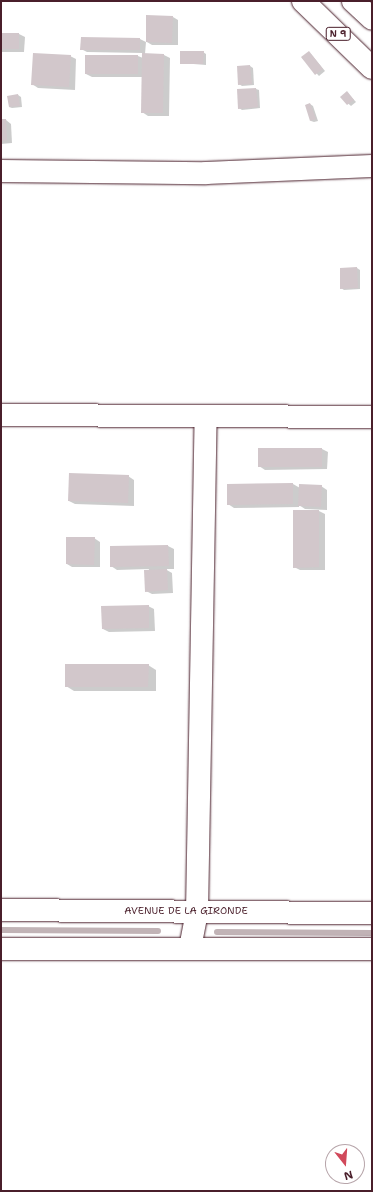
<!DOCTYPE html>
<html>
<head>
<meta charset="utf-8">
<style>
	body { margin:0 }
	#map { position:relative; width:373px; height:1192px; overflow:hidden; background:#fff; font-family:"Shantell Sans",sans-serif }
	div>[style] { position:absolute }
	.shadow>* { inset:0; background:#0003 }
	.stream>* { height:6px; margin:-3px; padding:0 3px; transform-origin:3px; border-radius:3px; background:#c1b3b6 }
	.building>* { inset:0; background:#d2c7cb }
	.roads { filter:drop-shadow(0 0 1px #4a1f2b) drop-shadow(0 0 1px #4a1f2b) }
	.minor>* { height:22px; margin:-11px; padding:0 11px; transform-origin:11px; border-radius:11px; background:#fff }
	.major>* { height:22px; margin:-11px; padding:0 11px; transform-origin:11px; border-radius:11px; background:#fff }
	span { translate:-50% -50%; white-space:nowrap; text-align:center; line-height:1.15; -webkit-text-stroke:4px #fff; paint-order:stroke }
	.shield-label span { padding:1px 3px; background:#fff; border:1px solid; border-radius:3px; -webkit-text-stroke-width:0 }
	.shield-label { font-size:9px; color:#4a1f2b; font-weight:700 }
	.street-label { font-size:10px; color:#4a1f2b }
	.frame { position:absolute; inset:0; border:2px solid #4a1f2b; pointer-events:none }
	.north { position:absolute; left:325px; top:1144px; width:40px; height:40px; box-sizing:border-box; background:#fff; border:1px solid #b7a5aa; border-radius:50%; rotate:163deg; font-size:11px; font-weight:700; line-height:16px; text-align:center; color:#4a1f2b }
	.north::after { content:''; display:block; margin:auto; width:14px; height:18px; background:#d1495b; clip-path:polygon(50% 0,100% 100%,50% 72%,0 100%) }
</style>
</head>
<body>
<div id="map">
	<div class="shadow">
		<i style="clip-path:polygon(173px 17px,178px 20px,178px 45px,152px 45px,147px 42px)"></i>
		<i style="clip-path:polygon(1px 34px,19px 34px,25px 37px,24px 52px,1px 52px)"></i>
		<i style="clip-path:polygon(140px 39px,146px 42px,145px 54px,164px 55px,170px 58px,169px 116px,148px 116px,142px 112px,143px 77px,92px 77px,86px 74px,86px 56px,138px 56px,143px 58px,143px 53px,87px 52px,81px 49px)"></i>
		<i style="clip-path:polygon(203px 52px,206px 54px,206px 65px,181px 63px)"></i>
		<i style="clip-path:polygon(311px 54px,325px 71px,319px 76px,302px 58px)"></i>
		<i style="clip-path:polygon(70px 56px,76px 59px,75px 90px,38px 88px,32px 84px)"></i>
		<i style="clip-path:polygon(250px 66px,253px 68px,254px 85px,242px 86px,239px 84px)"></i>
		<i style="clip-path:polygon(256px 89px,259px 90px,260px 108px,242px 110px,239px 108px,238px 90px)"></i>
		<i style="clip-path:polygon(347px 92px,356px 102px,351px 106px,341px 97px)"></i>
		<i style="clip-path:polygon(18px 95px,21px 97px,22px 107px,12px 108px,9px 107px)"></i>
		<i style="clip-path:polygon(310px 104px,313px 106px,318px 121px,314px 122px,311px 121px,306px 105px)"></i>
		<i style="clip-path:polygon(1px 120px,6px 120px,11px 124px,12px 143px,1px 144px)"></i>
		<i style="clip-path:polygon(357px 268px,360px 270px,360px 289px,344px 290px,341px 288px)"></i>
		<i style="clip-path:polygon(322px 449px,328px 452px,327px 469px,265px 470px,259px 466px)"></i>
		<i style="clip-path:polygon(128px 476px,134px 480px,134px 506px,75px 504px,69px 501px)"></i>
		<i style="clip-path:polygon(293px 484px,300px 488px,321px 486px,327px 490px,327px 510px,305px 509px,299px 505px,299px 507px,234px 508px,228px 504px)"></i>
		<i style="clip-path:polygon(317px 510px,325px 514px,325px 570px,300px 570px,294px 567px)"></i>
		<i style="clip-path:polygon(94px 538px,100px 542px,100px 567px,72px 567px,67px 564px)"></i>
		<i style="clip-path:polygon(168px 546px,174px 549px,174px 569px,165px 569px,172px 573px,173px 593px,152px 594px,146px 591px,149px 569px,117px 570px,111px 566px)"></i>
		<i style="clip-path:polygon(148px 606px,154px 609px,155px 631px,109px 632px,103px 629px)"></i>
		<i style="clip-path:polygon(148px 665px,156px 670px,156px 691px,74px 691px,66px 686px)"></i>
	</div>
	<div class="stream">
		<i style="left:1px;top:930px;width:157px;rotate:0.4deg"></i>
		<i style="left:217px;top:932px;width:155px;rotate:0.4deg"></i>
	</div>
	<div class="building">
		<i style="clip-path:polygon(146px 15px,173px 16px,172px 43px,146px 42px)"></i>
		<i style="clip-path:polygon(1px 33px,19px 33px,19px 49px,1px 49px)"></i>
		<i style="clip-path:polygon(81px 37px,140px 38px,140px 50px,80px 50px)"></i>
		<i style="clip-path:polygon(180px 51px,204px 51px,203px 64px,180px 64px)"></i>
		<i style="clip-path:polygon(309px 51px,323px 69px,315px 75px,301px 57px)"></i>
		<i style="clip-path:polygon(33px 53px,71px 55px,69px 87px,31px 85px)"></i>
		<i style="clip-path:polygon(142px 53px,164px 54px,163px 113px,141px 113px)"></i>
		<i style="clip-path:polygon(85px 55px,138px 55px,138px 74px,85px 74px)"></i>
		<i style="clip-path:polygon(250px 65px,252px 84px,238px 85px,237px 66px)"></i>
		<i style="clip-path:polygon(256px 88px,258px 107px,238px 109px,237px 89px)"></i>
		<i style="clip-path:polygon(347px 91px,354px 100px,347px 105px,340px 97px)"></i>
		<i style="clip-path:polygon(18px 94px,20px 106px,9px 107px,7px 96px)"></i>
		<i style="clip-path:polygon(310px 103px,316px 119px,310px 121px,305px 105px)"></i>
		<i style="clip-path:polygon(1px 119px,6px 119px,7px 140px,1px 141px)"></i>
		<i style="clip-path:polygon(357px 267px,358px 288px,340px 289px,340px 268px)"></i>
		<i style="clip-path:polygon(258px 448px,322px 448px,322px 467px,258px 467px)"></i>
		<i style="clip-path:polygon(69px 473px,129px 475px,128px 503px,68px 501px)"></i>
		<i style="clip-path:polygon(293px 483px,293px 504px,227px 505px,227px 484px)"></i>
		<i style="clip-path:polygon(299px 484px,322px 485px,321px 507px,298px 506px)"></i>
		<i style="clip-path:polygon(293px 510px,319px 510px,319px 567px,293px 568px)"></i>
		<i style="clip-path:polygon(66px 537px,95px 537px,94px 565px,66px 564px)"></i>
		<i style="clip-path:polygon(168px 545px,169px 566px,110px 567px,110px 546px)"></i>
		<i style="clip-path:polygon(167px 569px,168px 590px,145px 592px,144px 570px)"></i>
		<i style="clip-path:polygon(149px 605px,149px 628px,102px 629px,101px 606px)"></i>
		<i style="clip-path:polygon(65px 664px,149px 664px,148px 687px,65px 687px)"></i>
	</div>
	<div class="roads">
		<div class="minor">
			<i style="left:1px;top:171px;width:205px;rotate:0.6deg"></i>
			<i style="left:206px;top:173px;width:166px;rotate:-2.4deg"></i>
			<i style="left:1px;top:415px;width:371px;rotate:0.3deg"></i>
			<i style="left:1px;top:910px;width:371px;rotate:0.5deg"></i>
			<i style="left:190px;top:948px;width:37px;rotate:-79deg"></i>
			<i style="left:197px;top:912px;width:496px;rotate:-89deg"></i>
			<i style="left:1px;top:949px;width:371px"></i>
		</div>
		<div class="major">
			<i style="left:303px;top:1px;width:96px;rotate:44.2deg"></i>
			<i style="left:353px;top:1px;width:26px;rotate:43deg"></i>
		</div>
	</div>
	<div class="shield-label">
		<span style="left:338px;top:34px">N 9</span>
	</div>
	<div class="street-label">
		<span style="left:186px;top:911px">AVENUE DE LA GIRONDE</span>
	</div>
	<div class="frame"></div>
	<div class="north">N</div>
</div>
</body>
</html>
